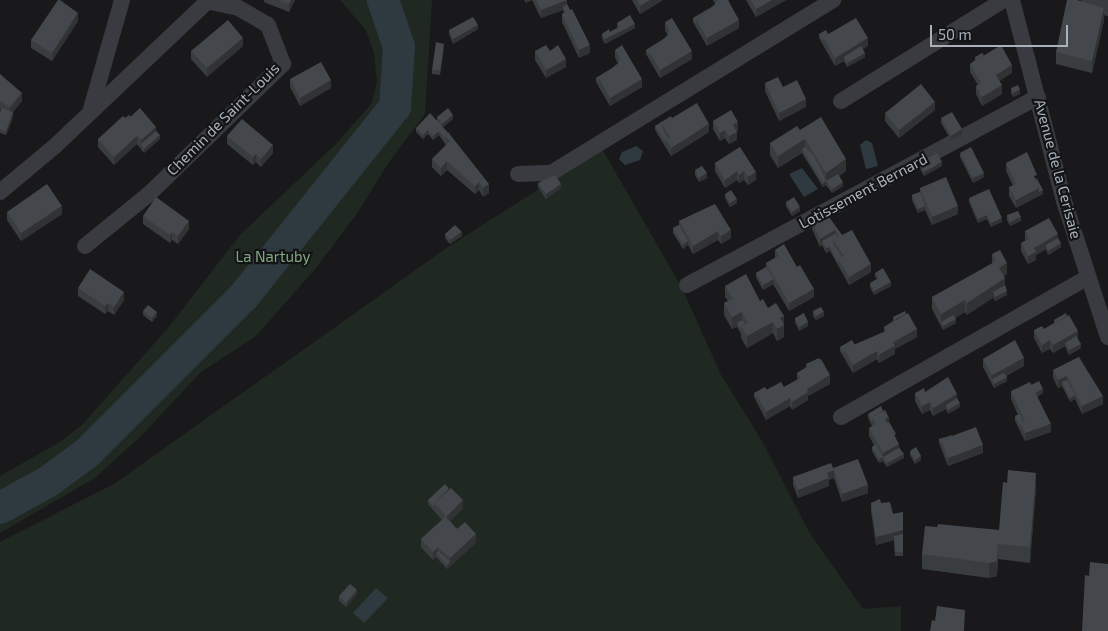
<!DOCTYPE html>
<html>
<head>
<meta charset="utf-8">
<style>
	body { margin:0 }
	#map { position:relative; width:1108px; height:631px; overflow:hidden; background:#19191b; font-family:"Exo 2",sans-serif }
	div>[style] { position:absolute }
	.green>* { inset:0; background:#202921 }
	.water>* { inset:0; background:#2e3940 }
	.river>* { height:32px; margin:-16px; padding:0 16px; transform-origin:16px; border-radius:16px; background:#2e3940 }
	.street>* { height:16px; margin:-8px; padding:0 8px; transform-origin:8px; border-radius:8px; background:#393b40 }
	.wall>* { inset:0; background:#3a3d40 }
	.shaded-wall>* { inset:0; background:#303234 }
	.building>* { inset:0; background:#44474b }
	span { translate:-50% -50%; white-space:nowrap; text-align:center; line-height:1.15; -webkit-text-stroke:4.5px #131416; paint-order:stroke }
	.street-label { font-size:15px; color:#aab1bb }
	.park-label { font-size:15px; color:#82a781 }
	.scale { position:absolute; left:930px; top:25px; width:138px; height:22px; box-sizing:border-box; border:2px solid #aab1bb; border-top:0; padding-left:6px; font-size:15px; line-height:18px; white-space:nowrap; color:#aab1bb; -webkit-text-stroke:4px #131416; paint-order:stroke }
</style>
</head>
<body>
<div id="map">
	<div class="green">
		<i style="clip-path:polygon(340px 0,432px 0,425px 114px,389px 162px,358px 212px,316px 268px,256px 336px,201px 372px,141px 436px,95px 478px,0 533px,0 476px,60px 442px,82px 425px,168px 328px,240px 235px,336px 144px,372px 103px,377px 82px,374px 53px,366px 30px)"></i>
		<i style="clip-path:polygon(602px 149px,682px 288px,721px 375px,762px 441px,809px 532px,863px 609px,901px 606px,901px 631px,0 631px,0 542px,114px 484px,448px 247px)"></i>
	</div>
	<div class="water">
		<i style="clip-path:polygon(866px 140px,872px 143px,878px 166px,866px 169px,860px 145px)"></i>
		<i style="clip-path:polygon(636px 146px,643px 151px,640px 160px,625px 165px,619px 159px,622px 152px)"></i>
		<i style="clip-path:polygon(802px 168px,818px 189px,804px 197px,789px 174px)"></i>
		<i style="clip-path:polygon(376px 588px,388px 598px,364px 623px,353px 613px)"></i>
	</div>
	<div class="river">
		<i style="left:0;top:508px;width:56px;rotate:-28.9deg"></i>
		<i style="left:49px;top:481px;width:49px;rotate:-36.6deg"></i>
		<i style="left:88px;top:452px;width:221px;rotate:-45deg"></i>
		<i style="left:244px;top:296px;width:242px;rotate:-51.4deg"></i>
		<i style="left:395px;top:107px;width:60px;rotate:-86.2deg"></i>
		<i style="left:399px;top:47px;width:50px;rotate:-108.8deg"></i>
	</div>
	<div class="street">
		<i style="left:1012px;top:0;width:208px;rotate:75.5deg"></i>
		<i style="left:1064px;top:201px;width:143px;rotate:72.1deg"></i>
		<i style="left:1089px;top:0;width:21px;rotate:23deg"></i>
		<i style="left:841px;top:101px;width:192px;rotate:-31.8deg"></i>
		<i style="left:91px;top:109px;width:113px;rotate:-74.1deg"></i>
		<i style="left:518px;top:174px;width:33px;rotate:-2deg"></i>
		<i style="left:551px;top:173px;width:331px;rotate:-31.5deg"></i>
		<i style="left:0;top:192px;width:70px;rotate:-39.8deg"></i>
		<i style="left:54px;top:147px;width:214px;rotate:-43.5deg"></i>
		<i style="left:85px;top:246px;width:82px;rotate:-39.1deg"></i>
		<i style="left:149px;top:194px;width:187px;rotate:-44.1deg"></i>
		<i style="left:283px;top:64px;width:42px;rotate:-111deg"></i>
		<i style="left:268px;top:25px;width:34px;rotate:-150deg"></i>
		<i style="left:239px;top:8px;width:33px;rotate:-168deg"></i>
		<i style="left:687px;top:285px;width:398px;rotate:-28.2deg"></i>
		<i style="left:841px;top:417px;width:284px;rotate:-29.5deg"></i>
	</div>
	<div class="wall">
		<i style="clip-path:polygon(264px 0,295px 0,289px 12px,264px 2px)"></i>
		<i style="clip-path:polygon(524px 0,567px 0,567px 4px,590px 53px,579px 58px,562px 22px,562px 14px,564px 13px,563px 10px,541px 18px,532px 0,526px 3px)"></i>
		<i style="clip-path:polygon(632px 0,663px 0,640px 14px)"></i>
		<i style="clip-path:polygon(713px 0,728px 0,739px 28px,707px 46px,693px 22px,693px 18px,710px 8px,715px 4px)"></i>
		<i style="clip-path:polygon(746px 0,786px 0,756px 17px)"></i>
		<i style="clip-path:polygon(1104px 20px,1092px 73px,1056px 64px,1056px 52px)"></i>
		<i style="clip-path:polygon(78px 21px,52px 61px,31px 48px,31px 40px)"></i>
		<i style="clip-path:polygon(665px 22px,692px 59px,660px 78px,646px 54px,646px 50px,662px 40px,668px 36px,665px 30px)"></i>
		<i style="clip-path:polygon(617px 23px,635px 28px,605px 44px,602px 38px,602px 34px,610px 32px,617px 28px)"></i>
		<i style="clip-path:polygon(478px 29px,453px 44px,449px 34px,449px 30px)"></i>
		<i style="clip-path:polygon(819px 34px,828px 34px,868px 46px,863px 49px,865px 57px,847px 67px,844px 61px,835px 66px,819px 38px)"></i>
		<i style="clip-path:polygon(243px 46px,207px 77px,191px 59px,191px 51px)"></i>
		<i style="clip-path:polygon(444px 48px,440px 75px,432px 74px,432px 70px)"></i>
		<i style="clip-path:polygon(615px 50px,642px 87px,610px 106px,596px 82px,596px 78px,612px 68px,618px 63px,615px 58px)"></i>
		<i style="clip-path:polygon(535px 51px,550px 51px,566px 67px,546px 78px,535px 60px)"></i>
		<i style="clip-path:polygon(984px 55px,1012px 73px,999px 81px,1002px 94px,982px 106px,976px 94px,976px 86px,978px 85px,970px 72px,970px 64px,975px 60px,975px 57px)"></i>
		<i style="clip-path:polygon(0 74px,22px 101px,13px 112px,13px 117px,6px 135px,0 133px,0 112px,1px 110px,0 109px)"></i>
		<i style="clip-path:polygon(290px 79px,331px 88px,300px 106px,290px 87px)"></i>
		<i style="clip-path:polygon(765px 83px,783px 87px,806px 107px,779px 121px,765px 91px)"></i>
		<i style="clip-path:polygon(1011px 88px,1020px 94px,1013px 97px,1011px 93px)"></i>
		<i style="clip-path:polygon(935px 110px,899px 138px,885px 121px,885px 113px)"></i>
		<i style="clip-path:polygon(131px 117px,156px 131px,160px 139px,144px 153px,137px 144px,114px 165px,98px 147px,98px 139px,125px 118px)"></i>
		<i style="clip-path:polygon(437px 117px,453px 119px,443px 127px,489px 193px,483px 197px,479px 190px,475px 194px,447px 170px,441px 176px,432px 167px,432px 159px,446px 145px,439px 135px,433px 140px,428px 134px,423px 139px,416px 132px,416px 128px,437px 120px)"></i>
		<i style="clip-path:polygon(672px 118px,709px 132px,671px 156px,655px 130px,655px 126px)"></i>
		<i style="clip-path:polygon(941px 118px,962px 134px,951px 140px,941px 123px)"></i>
		<i style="clip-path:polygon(713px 121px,738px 130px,737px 131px,737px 140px,729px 144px,725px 138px,720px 141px,713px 129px)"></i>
		<i style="clip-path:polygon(800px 130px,846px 171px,839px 176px,843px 186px,832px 193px,826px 185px,823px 187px,802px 153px,778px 168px,770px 155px,770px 143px)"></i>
		<i style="clip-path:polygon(227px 136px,273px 153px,261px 167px,256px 162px,253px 165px,227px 144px)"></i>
		<i style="clip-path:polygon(740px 147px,756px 180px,748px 185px,744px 180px,739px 183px,737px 180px,725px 188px,715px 171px,715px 163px)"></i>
		<i style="clip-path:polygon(960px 153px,984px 177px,973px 183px,960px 157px)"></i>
		<i style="clip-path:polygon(919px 163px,942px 166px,924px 176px,919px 167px)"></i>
		<i style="clip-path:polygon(1006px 163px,1037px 179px,1043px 194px,1016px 208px,1009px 196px,1009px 187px,1013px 186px,1006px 171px)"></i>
		<i style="clip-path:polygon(695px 170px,707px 178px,699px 182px,695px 175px)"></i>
		<i style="clip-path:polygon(538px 183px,561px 188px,546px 199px,538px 187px)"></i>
		<i style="clip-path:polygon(920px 188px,958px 214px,932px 225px,925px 210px,918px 213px,912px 200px,912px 195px,920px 192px)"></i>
		<i style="clip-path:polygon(725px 194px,737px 203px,730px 207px,725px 198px)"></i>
		<i style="clip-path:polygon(969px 198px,1002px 222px,991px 227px,987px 219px,978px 223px,969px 202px)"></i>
		<i style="clip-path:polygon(786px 202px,800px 211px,792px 216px,786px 206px)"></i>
		<i style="clip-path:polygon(715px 204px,731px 238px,721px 244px,718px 240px,693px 254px,688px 245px,683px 249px,673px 233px,673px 228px,679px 225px,679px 221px)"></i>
		<i style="clip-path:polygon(7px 212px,62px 214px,21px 241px,7px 220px)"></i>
		<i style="clip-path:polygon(826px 213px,842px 235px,871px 272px,849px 285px,830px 251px,826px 253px,822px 245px,820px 247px,812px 229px,812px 221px)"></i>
		<i style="clip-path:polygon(1007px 215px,1021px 221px,1010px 226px,1007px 220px)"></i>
		<i style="clip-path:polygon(143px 216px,189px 229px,178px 244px,172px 240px,170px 243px,143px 224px)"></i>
		<i style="clip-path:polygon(1025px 231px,1058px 238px,1061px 247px,1048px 255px,1046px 249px,1036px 255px,1036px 260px,1028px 264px,1021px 251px,1021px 243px,1025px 241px)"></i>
		<i style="clip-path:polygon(445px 234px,462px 236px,450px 244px,445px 238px)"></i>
		<i style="clip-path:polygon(775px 250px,814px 297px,789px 311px,773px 284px,763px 290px,756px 277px,756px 273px,766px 267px,766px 263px,775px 258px)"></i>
		<i style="clip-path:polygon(992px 254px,1007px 274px,1004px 276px,1005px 285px,1007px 295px,995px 301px,993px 297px,967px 315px,965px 312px,955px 318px,956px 323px,943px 330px,932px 309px,932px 297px,992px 264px)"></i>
		<i style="clip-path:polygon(875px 273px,891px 286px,874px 295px,870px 287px,870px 283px,877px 279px,875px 277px)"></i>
		<i style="clip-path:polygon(725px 286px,760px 301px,768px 308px,784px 316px,784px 337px,777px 341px,773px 333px,747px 348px,741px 338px,741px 334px,737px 327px,732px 329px,724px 315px,724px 303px,728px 301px,725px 297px)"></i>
		<i style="clip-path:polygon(78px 288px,124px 300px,114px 315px,108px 311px,105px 314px,78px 296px)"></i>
		<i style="clip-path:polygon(143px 311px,157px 316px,152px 322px,143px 315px)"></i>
		<i style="clip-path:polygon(813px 311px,824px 316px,816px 320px,813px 316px)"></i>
		<i style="clip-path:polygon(893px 317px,917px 337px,895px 349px,895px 354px,879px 363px,877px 359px,853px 373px,840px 351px,840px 347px,855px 345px,884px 332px,884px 327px,893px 321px)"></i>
		<i style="clip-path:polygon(795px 318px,808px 326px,799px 331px,795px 322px)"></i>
		<i style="clip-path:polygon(1054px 320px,1078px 339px,1081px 348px,1069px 355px,1065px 346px,1053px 353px,1050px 349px,1042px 353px,1034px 338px,1034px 330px,1044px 329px,1054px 323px)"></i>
		<i style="clip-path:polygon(1079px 357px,1103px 404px,1082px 414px,1075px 399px,1070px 402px,1062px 386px,1058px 388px,1053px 378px,1053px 370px)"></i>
		<i style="clip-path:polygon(983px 359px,1024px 366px,1006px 376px,1007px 381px,994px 388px,983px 367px)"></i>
		<i style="clip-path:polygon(806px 364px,830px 384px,808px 396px,808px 400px,792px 410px,790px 406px,766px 420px,754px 397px,754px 393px,767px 390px,784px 387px,797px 380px,797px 373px,806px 367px)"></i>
		<i style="clip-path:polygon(1031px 385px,1043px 393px,1037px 397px,1051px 432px,1025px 441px,1015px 421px,1015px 416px,1018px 415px,1011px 399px,1011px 391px)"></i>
		<i style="clip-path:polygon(925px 392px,957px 398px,960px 407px,948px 414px,946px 409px,933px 416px,930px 410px,922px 414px,915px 401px,915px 393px)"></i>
		<i style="clip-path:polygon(868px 414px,889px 422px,904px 458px,887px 467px,883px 461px,879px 463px,872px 451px,872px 447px,874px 445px,869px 436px,869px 428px,872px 426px,868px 418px)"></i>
		<i style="clip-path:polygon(952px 436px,983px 453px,948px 466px,939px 443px,939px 439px)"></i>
		<i style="clip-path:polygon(910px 451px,921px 460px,915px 464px,910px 455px)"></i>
		<i style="clip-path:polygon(833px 469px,868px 493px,842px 502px,834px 478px,829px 480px,829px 486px,798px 498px,793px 485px,793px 477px)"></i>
		<i style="clip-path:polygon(1036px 488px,1030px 563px,998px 559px,997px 576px,989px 578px,922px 569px,922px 554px,937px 527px,999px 530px)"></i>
		<i style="clip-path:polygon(428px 500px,463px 508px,450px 521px,457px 529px,476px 543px,447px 569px,436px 557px,433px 560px,421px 547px,421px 539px,442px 520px,428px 504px)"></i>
		<i style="clip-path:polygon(871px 503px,881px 503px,893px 514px,903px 512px,903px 556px,895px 556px,894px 540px,876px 545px,871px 511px)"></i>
		<i style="clip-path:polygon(357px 594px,346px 607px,339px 601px,339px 596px)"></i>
	</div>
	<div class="shaded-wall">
		<i style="clip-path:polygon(291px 0,295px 0,289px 12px,289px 4px)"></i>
		<i style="clip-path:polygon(526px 0,532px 0,526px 3px)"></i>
		<i style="clip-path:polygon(567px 0,567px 8px,563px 7px,563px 10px,541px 18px,541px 10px)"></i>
		<i style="clip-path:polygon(650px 0,663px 0,640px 14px,640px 6px)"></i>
		<i style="clip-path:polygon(772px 0,786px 0,756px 17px,756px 9px)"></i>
		<i style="clip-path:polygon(1104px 8px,1104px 20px,1092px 73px,1092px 61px)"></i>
		<i style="clip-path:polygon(78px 13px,78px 21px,52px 61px,52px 53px)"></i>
		<i style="clip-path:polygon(739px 20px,739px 28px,707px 46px,707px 38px)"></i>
		<i style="clip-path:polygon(635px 24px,635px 28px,605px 44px,605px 39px)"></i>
		<i style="clip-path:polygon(478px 25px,478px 29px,453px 44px,453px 39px)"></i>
		<i style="clip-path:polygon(243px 38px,243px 46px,207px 77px,207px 68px)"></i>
		<i style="clip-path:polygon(868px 38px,868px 46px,846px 60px,844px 57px,844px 61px,835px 66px,835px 58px)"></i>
		<i style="clip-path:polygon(590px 45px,590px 53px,579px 58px,579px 50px)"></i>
		<i style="clip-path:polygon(692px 51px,692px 59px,660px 78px,660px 70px)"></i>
		<i style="clip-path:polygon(865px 53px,865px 57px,847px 67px,847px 63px)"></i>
		<i style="clip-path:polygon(566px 59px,566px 67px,546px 78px,546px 70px)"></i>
		<i style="clip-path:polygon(1012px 65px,1012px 73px,996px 83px,996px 75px)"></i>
		<i style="clip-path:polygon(642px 79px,642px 87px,610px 106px,610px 98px)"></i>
		<i style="clip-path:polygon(331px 80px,331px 88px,300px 106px,300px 98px)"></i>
		<i style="clip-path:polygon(1002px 85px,1002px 94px,982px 106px,982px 97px)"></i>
		<i style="clip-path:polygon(1020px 90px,1020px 94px,1013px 97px,1013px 93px)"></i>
		<i style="clip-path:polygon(22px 93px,22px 101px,10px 115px,10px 107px)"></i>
		<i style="clip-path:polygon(806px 99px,806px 107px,779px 121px,779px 113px)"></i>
		<i style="clip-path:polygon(935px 102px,935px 110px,899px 138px,899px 130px)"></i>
		<i style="clip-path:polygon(13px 112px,13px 117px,6px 135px,6px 131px)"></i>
		<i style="clip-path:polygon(453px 115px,453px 119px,442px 128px,442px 124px)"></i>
		<i style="clip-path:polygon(738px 122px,738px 130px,733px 133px,733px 125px)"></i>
		<i style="clip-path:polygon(709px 124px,709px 132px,671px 156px,671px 148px)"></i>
		<i style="clip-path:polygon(156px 127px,156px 135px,141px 144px,141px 140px)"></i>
		<i style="clip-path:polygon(962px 129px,962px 134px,951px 140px,951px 136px)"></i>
		<i style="clip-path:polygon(428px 130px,428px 134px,423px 139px,423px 135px)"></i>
		<i style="clip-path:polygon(725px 130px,725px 138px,720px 141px,720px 133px)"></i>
		<i style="clip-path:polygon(439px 131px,439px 135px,433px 140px,433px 136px)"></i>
		<i style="clip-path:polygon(737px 132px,737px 140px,729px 144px,729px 136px)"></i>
		<i style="clip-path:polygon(160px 135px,160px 139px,144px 153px,144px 149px)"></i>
		<i style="clip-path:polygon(137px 136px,137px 144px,114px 165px,114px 157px)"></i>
		<i style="clip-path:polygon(805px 139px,805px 151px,802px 149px,802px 153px,778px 168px,778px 156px)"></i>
		<i style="clip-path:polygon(273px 145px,273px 153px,261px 167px,261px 159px)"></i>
		<i style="clip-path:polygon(256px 154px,256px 162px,253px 165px,253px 157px)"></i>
		<i style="clip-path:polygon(846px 159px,846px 171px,828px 184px,826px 181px,826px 185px,823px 187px,823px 183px,826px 181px,826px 173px)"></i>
		<i style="clip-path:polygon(447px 161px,447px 170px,441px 176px,441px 168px)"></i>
		<i style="clip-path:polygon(942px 162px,942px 166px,924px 176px,924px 172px)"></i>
		<i style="clip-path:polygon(737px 171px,737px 180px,725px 188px,725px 180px)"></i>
		<i style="clip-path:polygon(744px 171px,744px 180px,739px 183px,739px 175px)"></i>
		<i style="clip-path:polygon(756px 172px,756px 180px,748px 185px,748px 177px)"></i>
		<i style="clip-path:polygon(707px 173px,707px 178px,699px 182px,699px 178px)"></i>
		<i style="clip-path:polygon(984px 173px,984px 177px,973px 183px,973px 178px)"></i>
		<i style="clip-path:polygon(479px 182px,479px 190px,475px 194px,475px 186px)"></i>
		<i style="clip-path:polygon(843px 182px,843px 186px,832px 193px,832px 189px)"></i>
		<i style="clip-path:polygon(489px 184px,489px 193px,483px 197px,483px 188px)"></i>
		<i style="clip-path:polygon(561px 184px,561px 188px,546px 199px,546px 194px)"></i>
		<i style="clip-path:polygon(1039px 188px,1039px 196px,1016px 208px,1016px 200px)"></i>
		<i style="clip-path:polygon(1043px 190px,1043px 194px,1039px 196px,1039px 192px)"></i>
		<i style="clip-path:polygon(737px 199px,737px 203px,730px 207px,730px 203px)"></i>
		<i style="clip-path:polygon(62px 206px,62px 214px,21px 241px,21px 233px)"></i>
		<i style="clip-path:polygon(925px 206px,925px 210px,918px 213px,918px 209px)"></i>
		<i style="clip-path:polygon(958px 206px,958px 214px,932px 225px,932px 217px)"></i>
		<i style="clip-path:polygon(800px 207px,800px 211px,792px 216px,792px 212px)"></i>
		<i style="clip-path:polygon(987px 215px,987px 219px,978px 223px,978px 219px)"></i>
		<i style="clip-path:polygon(1021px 217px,1021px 221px,1010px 226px,1010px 222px)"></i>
		<i style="clip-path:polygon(1002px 218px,1002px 222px,991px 227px,991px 223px)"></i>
		<i style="clip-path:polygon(189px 221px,189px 229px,178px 244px,178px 236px)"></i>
		<i style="clip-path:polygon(731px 230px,731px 238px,721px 244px,721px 236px)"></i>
		<i style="clip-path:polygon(835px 230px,835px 238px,822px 241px,822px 245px,820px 247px,820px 239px)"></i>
		<i style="clip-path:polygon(718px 231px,718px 240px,693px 254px,693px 246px)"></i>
		<i style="clip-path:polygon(172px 232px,172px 240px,170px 243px,170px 235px)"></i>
		<i style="clip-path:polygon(462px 232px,462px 236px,450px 244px,450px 240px)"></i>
		<i style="clip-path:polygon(1058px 234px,1058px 242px,1046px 245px,1046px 249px,1036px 255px,1036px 260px,1028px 264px,1028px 256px,1034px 248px)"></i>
		<i style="clip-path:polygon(688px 241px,688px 245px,683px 249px,683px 245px)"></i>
		<i style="clip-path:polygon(1061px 243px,1061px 247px,1048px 255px,1048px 251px)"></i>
		<i style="clip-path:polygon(830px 247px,830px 251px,826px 253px,826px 248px)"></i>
		<i style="clip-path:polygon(1007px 263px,1007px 274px,999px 279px,999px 268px)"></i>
		<i style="clip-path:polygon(871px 264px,871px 272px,849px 285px,849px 277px)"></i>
		<i style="clip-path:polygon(1005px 278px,1005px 290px,967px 315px,967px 303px)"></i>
		<i style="clip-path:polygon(774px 279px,774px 284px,763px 290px,763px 285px)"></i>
		<i style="clip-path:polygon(891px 282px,891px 286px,874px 295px,874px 291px)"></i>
		<i style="clip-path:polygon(814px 289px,814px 297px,789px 311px,789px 303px)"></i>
		<i style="clip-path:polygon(1007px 291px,1007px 295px,995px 301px,995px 297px)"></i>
		<i style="clip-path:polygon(124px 292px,124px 300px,114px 315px,114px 307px)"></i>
		<i style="clip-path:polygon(965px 300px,965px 312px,943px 325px,941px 322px,941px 314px)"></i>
		<i style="clip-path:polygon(108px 303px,108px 311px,105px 314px,105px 306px)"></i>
		<i style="clip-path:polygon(157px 312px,157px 316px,152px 322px,152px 318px)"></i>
		<i style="clip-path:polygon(742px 312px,742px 324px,737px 323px,737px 327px,732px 329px,732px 317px)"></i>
		<i style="clip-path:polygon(824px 312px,824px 316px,816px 320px,816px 316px)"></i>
		<i style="clip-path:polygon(784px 316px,784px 337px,777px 341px,777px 329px,780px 318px)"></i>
		<i style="clip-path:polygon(956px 319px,956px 323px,943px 330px,943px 326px)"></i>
		<i style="clip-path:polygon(773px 322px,773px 333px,747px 348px,747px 336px)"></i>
		<i style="clip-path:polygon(808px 322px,808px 326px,799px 331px,799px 327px)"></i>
		<i style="clip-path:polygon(917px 329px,917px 337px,895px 349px,895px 354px,879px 363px,879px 355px,893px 342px)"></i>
		<i style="clip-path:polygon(1078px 331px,1078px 339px,1065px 343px,1065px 346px,1053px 353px,1053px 345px)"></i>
		<i style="clip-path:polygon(1050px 340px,1050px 349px,1042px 353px,1042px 345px)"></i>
		<i style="clip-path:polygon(1081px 344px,1081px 348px,1069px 355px,1069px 350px)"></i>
		<i style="clip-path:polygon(877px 351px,877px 359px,853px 373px,853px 365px)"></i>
		<i style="clip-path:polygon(1024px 358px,1024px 366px,994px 383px,992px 379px,992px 375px)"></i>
		<i style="clip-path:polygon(830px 375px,830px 384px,808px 396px,808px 400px,792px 410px,792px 402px,807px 389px)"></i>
		<i style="clip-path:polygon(1067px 376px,1067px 384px,1062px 382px,1062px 386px,1058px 388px,1058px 380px)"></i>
		<i style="clip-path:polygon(1007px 377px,1007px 381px,994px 388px,994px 384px)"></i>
		<i style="clip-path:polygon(1043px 389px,1043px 393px,1034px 398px,1034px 394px)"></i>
		<i style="clip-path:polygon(957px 394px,957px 402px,946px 405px,946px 409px,933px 416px,933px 408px)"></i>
		<i style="clip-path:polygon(1075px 395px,1075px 399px,1070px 402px,1070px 398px)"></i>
		<i style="clip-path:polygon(1103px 396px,1103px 404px,1082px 414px,1082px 406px)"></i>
		<i style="clip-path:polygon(790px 398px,790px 406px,766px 420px,766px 412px)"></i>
		<i style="clip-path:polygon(930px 402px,930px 410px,922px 414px,922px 406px)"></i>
		<i style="clip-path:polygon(960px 403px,960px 407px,948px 414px,948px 410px)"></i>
		<i style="clip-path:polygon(889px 418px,889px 426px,885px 419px)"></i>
		<i style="clip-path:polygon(1051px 424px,1051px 432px,1025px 441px,1025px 433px)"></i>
		<i style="clip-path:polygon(899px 444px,899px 452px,883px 457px,883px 453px)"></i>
		<i style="clip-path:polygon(983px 445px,983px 453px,948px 466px,948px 458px)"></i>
		<i style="clip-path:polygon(904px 454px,904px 458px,887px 467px,887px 463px)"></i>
		<i style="clip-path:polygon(921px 456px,921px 460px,915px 464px,915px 460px)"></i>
		<i style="clip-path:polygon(883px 457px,883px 461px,879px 463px,879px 459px)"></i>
		<i style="clip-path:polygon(834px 470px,834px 478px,829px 480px,829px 486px,798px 498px,798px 490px,827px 473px)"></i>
		<i style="clip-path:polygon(1036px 473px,1036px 488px,1030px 563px,1030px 547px)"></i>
		<i style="clip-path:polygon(868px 485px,868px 493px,842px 502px,842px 494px)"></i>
		<i style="clip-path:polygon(463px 500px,463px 508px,446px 525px,446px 517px)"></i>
		<i style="clip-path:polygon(903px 530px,903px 538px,876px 545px,876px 537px)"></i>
		<i style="clip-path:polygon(476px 534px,476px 543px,447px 569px,447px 565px,450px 562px,450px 558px)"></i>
		<i style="clip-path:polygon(998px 544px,998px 559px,997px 576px,989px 578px,989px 563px)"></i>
		<i style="clip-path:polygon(438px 547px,438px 555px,436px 553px,436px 557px,433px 560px,433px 552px)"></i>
		<i style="clip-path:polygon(357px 590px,357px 594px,346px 607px,346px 603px)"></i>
	</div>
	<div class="building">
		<i style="clip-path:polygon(58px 0,60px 0,78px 13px,52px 53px,31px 40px)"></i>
		<i style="clip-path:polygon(279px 0,291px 0,289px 4px)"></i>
		<i style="clip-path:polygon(536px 0,567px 0,541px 10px)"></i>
		<i style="clip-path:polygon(637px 0,650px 0,640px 6px)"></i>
		<i style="clip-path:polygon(718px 0,728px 0,739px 20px,707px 38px,696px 19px,715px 5px)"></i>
		<i style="clip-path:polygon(751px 0,772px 0,756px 9px)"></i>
		<i style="clip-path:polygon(1067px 0,1077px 0,1104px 8px,1092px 61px,1056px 52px)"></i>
		<i style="clip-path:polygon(567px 4px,570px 10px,565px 12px,563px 7px)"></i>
		<i style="clip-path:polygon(710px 8px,696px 19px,696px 23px,693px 18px)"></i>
		<i style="clip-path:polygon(572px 9px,590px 45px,579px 50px,562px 14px)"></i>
		<i style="clip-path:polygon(630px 15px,635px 24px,605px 39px,602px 34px,609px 29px,610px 32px,619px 27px,617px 23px)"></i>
		<i style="clip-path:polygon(473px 17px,478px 25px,453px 39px,449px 30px)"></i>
		<i style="clip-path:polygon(672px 18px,692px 51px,660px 70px,649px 51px,667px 36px,670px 31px,665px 22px)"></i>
		<i style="clip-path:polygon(856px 18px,868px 38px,835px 58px,823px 37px)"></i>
		<i style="clip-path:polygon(228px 20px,243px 38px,207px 68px,191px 51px)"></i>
		<i style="clip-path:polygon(826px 30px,828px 34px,823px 37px,823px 41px,819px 34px)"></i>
		<i style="clip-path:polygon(662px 40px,649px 51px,649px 55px,646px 50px)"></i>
		<i style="clip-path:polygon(436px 42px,444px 44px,440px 70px,432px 70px)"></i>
		<i style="clip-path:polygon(546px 45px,550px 51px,558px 45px,566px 59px,546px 70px,535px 51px)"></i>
		<i style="clip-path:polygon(622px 45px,642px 79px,610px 98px,599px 78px,618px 64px,620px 59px,615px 50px)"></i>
		<i style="clip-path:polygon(1001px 45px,1012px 65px,996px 75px,1002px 85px,982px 97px,976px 86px,981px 83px,970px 64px)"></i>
		<i style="clip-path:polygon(861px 46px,865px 53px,847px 63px,844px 57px)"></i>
		<i style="clip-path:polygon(982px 53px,984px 55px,976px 60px,975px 57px)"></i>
		<i style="clip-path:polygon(321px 62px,331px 80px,300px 98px,290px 79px)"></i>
		<i style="clip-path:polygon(612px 68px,599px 78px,599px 82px,596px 78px)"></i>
		<i style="clip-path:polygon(0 74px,22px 93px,10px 107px,0 101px)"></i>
		<i style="clip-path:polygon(778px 77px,783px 87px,797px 80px,806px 99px,779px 113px,765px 83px)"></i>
		<i style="clip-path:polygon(921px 84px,935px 102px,899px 130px,885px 113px)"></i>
		<i style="clip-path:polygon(1018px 85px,1020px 90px,1013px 93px,1011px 88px)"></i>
		<i style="clip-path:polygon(697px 103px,709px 124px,671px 148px,666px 140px,670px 137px,662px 124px)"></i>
		<i style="clip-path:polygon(2px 108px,13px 112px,6px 131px,0 129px,0 112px)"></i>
		<i style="clip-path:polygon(140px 108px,156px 127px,141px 140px,137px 136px,114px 157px,98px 139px,123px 116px,127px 120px)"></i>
		<i style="clip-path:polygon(448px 108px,453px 115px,442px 124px,437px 117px)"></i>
		<i style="clip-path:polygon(731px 110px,738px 122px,733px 125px,737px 132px,729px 136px,725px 130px,720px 133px,713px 121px)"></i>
		<i style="clip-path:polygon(952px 112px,962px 129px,951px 136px,941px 118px)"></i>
		<i style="clip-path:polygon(430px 113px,450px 135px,448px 132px,445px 136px,445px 139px,439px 131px,433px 136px,428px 130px,423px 135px,416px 128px)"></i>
		<i style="clip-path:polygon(129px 115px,131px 117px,127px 120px,125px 118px)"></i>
		<i style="clip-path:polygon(671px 116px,672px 118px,662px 124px,662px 128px,668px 138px,666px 140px,666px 143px,655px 126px)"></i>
		<i style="clip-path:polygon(821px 117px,846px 159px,826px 173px,805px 139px,778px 156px,770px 143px,797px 126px,800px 130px)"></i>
		<i style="clip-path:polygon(242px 119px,273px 145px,261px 159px,256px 154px,253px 157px,227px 136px)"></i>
		<i style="clip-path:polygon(156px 131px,160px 135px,144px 149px,141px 144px)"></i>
		<i style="clip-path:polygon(448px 132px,489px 184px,483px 188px,479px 182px,475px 186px,447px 161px,441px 168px,432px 159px,450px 141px,445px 136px)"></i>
		<i style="clip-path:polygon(740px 147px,756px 172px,748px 177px,744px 171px,739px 175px,737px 171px,725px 180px,715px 163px)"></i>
		<i style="clip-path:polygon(805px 147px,814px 156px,826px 181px,823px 183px,802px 149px)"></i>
		<i style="clip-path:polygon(971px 147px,984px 173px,973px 178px,960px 153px)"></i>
		<i style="clip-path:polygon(1027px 152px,1037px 175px,1034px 176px,1039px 188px,1016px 200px,1009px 187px,1016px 184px,1006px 163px)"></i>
		<i style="clip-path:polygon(937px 153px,942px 162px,924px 172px,919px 163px)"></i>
		<i style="clip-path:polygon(702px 166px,707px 173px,699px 178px,695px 170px)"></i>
		<i style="clip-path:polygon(838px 174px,843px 182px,832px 189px,826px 181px)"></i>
		<i style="clip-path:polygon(555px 175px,561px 184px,546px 194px,538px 183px)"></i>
		<i style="clip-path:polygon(946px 177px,958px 206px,932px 217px,920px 188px)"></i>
		<i style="clip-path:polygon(1037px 179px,1043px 190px,1039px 192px,1039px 188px,1036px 180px)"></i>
		<i style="clip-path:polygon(47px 184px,62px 206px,21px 233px,7px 212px)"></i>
		<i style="clip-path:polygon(989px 189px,1002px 218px,991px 223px,987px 215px,978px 219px,969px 198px)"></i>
		<i style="clip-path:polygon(731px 190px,737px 199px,730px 203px,725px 194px)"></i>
		<i style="clip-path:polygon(920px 192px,925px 206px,918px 209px,912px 195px)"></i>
		<i style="clip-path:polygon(156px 197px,189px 221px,178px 236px,172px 232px,170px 235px,143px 216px)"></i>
		<i style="clip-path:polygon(794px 197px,800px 207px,792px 212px,786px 202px)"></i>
		<i style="clip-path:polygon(715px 204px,731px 230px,721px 236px,718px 231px,693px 246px,679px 221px)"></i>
		<i style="clip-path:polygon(1018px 211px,1021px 217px,1010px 222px,1007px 215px)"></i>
		<i style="clip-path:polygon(826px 213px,842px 235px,852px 230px,871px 264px,849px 277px,838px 259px,844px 256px,833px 240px,839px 237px,835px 230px,820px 239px,812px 221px)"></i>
		<i style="clip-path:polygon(1049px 218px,1058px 234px,1034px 248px,1036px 252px,1028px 256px,1021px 243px,1029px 239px,1025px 231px)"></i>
		<i style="clip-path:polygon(455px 225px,462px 232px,450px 240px,445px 234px)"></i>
		<i style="clip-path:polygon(679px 225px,688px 241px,683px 245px,673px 228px)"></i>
		<i style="clip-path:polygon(835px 234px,838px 238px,833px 240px,833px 244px,842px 257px,838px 259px,838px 263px,830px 247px,826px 248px,822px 241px)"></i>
		<i style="clip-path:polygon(1058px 238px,1061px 243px,1048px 251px,1046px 245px)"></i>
		<i style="clip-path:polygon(784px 244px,797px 267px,800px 265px,814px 289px,789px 303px,766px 263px,779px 256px,775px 250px)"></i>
		<i style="clip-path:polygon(1000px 250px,1007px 263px,999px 268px,1005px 278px,967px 303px,965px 300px,941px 314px,932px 297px,996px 261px,992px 254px)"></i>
		<i style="clip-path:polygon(766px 267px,774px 279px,763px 285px,756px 273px)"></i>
		<i style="clip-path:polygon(883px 268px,891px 282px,874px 291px,870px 283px,879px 278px,875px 273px)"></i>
		<i style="clip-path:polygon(90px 269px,124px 292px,114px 307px,108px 303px,105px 306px,78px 288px)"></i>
		<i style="clip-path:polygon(746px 274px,760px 301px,763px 299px,768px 308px,776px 303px,784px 316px,780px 318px,784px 325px,777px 329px,773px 322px,747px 336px,741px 326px,748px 323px,742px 312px,732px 317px,724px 303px,733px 299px,725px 286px)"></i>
		<i style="clip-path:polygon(1005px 285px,1007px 291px,995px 297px,993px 292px)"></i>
		<i style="clip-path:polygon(148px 305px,157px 312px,152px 318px,143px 311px)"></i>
		<i style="clip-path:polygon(821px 307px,824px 312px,816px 316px,813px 311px)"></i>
		<i style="clip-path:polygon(905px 311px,906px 314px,895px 320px,893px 317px)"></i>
		<i style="clip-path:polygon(804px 313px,808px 322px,799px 327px,795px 318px)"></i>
		<i style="clip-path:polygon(908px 313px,917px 329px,893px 342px,895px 346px,887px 350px,879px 355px,877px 351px,853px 365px,844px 349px,886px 331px,884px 327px)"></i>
		<i style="clip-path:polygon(1066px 313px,1067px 316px,1055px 323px,1054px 320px)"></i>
		<i style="clip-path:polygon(953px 315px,956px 319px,943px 326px,941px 322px)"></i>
		<i style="clip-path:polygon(1069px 315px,1078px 331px,1053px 345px,1050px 340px,1042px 345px,1034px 330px,1042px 326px,1044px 329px)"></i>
		<i style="clip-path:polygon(742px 320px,745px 324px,741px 326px,741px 329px,737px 323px)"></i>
		<i style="clip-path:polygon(1076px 336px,1081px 344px,1069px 350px,1065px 343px)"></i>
		<i style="clip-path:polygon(852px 340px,855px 345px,844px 349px,844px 353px,840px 347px)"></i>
		<i style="clip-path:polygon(1015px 340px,1024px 358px,992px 375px,983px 359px)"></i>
		<i style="clip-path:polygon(1079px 357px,1103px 396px,1082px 406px,1067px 376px,1058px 380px,1053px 370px)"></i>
		<i style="clip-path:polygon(819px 358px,820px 360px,808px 367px,806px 364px)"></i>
		<i style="clip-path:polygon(821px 359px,830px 375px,807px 389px,808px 392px,792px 402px,790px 398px,766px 412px,757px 395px,781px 382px,784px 387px,800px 378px,797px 373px)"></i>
		<i style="clip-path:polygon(1004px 373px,1007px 377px,994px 384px,992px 379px)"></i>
		<i style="clip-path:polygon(948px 377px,957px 394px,933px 408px,930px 402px,922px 406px,915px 393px,924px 388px,925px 392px)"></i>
		<i style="clip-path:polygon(1067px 380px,1075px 395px,1070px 398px,1062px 382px)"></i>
		<i style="clip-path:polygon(1039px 381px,1043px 389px,1035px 393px,1031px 385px)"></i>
		<i style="clip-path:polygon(1030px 382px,1051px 424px,1025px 433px,1020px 423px,1025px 421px,1011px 391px)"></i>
		<i style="clip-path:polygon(765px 387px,767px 390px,757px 395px,757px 399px,754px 393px)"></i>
		<i style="clip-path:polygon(957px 398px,960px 403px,948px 410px,946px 405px)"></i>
		<i style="clip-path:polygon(881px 406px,883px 411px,872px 417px,872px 421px,868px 414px)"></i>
		<i style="clip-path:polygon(885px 410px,889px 418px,885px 419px,899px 444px,883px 453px,869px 428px,876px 424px,872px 417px)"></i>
		<i style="clip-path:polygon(1020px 414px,1024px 422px,1020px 423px,1020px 427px,1015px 416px)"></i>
		<i style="clip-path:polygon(889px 422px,896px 434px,894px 435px,887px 423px)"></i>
		<i style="clip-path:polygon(976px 427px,983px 445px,948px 458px,941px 440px)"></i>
		<i style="clip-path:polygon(952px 435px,952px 436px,941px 440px,941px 444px,939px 439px)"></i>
		<i style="clip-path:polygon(876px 444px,883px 457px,899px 448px,904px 454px,887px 463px,883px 457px,879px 459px,872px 447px)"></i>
		<i style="clip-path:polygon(916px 447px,921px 456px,915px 460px,910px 451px)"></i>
		<i style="clip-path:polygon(858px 459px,868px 485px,842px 494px,833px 468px)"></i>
		<i style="clip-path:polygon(831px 463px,834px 470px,827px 473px,829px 478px,798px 490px,793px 477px)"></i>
		<i style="clip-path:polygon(1008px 470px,1036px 473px,1030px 547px,998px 544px,997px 561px,989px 563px,922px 554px,925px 526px,937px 527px,938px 524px,999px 530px,1003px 482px,1007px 483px)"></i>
		<i style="clip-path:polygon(445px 484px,449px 489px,434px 503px,434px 507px,428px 500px)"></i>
		<i style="clip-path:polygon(451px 488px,463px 500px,446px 517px,457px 529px,465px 522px,476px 534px,450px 558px,438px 547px,433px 552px,421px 539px,446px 516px,434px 503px)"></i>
		<i style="clip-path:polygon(880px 499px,881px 503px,890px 502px,893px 514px,903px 512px,903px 530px,876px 537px,871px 503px)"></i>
		<i style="clip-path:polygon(903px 534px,903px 552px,895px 552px,894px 536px)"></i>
		<i style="clip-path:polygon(438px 551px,450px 562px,447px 565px,436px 553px)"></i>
		<i style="clip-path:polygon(1090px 562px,1108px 564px,1108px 631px,1082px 631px,1085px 575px,1089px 576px)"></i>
		<i style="clip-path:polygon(350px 584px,357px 590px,346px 603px,339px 596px)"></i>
		<i style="clip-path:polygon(937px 606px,965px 610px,964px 631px,930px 631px,932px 620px,935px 621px)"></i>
	</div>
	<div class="street-label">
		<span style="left:223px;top:119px;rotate:-45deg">Chemin de Saint-Louis</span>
		<span style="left:1058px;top:169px;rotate:75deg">Avenue de la Cerisaie</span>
		<span style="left:863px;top:191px;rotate:-28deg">Lotissement Bernard</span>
	</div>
	<div class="park-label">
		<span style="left:273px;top:257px">La Nartuby</span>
	</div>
	<div class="scale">50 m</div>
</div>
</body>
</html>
